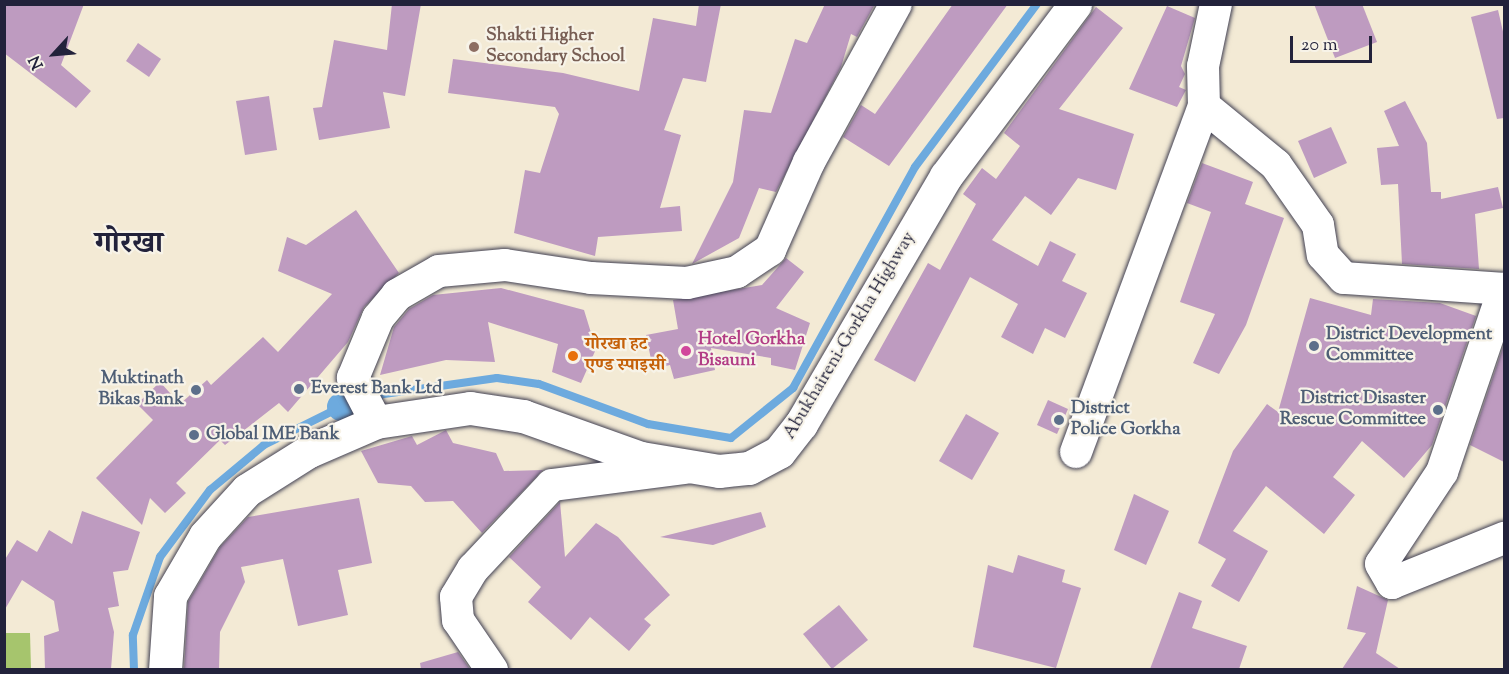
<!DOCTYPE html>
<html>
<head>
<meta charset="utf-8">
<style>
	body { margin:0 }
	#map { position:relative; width:1509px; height:674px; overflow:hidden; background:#f3ead5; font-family:"Sorts Mill Goudy","Noto Serif Devanagari",serif }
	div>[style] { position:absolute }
	.green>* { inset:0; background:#a6c56d }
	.stream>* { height:8px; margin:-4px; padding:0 4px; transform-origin:4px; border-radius:4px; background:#6daade }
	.canal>* { height:28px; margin:-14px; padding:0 14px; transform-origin:14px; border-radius:14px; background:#6daade }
	.building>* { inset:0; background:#be9bc0 }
	.roads { filter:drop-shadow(0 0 2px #414052) drop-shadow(0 0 2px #414052) }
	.street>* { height:32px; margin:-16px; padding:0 16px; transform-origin:16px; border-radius:16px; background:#fff }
	.primary>* { height:33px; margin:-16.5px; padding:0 16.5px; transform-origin:16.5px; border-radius:16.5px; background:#fff }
	.dots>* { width:16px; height:16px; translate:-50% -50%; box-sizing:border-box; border:3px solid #f7f3e8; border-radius:50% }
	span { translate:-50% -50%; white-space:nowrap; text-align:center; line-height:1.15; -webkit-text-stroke:4.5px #f7f3e8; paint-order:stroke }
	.education-label { font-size:18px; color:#785e54; font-weight:700 }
	.left { translate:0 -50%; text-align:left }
	.street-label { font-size:18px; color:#22223b }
	.service-label { font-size:18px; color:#4e5e75; font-weight:700 }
	.right { translate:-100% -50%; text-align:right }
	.hotel-label { font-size:18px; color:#b23c85; font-weight:700 }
	.food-label { font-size:18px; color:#c56008; font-weight:700 }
	.town-label { font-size:30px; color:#22223b; font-weight:700 }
	.frame { position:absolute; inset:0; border:6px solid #22223b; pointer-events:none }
	.north { position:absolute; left:24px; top:24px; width:60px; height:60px; -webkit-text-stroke:4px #f7f3e8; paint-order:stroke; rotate:244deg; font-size:16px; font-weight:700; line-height:24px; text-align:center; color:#22223b }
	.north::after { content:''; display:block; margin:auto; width:21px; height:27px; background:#22223b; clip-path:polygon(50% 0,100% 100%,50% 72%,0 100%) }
	.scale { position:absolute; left:1290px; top:36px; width:82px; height:27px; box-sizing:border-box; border:3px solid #22223b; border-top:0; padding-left:8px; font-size:18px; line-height:21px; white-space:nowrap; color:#22223b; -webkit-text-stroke:4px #f7f3e8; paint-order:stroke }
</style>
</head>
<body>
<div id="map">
	<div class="green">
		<i style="clip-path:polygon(5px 633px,30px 633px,31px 669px,5px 669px)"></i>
	</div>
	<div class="stream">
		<i style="left:370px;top:396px;width:128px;rotate:-8.1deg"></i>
		<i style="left:497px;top:378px;width:42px;rotate:8.1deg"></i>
		<i style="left:539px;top:384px;width:116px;rotate:20.2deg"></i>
		<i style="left:648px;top:424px;width:84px;rotate:9.6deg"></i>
		<i style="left:731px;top:438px;width:80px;rotate:-38.9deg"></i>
		<i style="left:793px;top:388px;width:252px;rotate:-61.1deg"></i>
		<i style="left:915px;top:167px;width:204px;rotate:-53.2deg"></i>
		<i style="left:134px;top:670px;width:35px;rotate:-92deg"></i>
		<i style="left:133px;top:635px;width:83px;rotate:-70.9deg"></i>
		<i style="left:160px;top:557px;width:84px;rotate:-53.3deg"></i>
		<i style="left:210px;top:490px;width:70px;rotate:-39.8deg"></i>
		<i style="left:264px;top:445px;width:86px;rotate:-26.3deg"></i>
	</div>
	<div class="canal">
		<i style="left:341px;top:407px;width:30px;rotate:-20deg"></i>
	</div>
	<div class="building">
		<i style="clip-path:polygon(4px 4px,84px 4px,61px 65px,91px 91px,76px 108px,4px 53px)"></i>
		<i style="clip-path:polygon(392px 4px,421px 4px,405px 96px,383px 92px,390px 128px,319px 140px,313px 108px,322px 107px,334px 40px,387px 50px)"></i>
		<i style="clip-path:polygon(699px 4px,721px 4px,706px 82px,683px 78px,664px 130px,681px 135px,660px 208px,680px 206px,682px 231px,598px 237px,595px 256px,514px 233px,525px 170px,540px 173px,559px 114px,555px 107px,448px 93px,453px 59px,563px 73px,639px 91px,653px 18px,696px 26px)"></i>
		<i style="clip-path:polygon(825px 4px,875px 4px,857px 37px,851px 34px,841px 67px,776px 192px,759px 188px,739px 238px,692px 264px,733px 182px,744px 110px,771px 113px,795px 39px,807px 43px)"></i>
		<i style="clip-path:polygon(953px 4px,1008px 4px,889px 166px,843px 137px,861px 105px,875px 114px)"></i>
		<i style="clip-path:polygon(1314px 4px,1362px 4px,1377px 42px,1335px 58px)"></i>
		<i style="clip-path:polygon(1167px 6px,1195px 18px,1181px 66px,1185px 74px,1179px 87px,1186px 90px,1177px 107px,1129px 89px)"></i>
		<i style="clip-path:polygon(1096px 7px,1123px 28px,1059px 109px,1134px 134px,1116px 190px,1078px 178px,1051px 215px,1025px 196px,992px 240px,1038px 266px,1050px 241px,1076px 254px,1062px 281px,1087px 293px,1065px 338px,1045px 328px,1033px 354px,1001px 337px,1018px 304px,970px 277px,915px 382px,874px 360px,928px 263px,940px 270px,976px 204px,963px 194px,982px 168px,996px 179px,1020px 146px,1004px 133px)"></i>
		<i style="clip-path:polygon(1498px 10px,1504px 36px,1504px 118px,1497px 119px,1471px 17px)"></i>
		<i style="clip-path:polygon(138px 43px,161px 59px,149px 77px,126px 61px)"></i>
		<i style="clip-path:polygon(269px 96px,277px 150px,245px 155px,236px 101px)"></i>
		<i style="clip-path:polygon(1405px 101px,1427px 143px,1431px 192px,1441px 192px,1441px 199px,1498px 187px,1503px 208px,1475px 214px,1479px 269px,1402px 264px,1398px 184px,1381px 185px,1377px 148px,1399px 146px,1384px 111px)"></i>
		<i style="clip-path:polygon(1331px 127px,1347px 163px,1314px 178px,1298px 141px)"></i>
		<i style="clip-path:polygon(1202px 163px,1253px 182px,1245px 204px,1284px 218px,1246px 325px,1219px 374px,1193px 363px,1215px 314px,1180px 302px,1211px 212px,1187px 203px)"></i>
		<i style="clip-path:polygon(356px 210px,399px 273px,364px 307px,348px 342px,288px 412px,279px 403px,225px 445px,220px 440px,176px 483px,186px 493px,165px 513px,150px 498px,142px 525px,96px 478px,153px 420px,137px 404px,160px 382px,180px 404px,207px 380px,211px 385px,263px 337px,278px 352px,332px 294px,278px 271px,287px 237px,306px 245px)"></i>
		<i style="clip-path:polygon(786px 258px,804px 272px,776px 308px,810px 323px,795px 370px,771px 365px,771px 358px,711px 348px,715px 370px,674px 379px,670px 365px,653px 369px,646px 335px,678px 329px,673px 300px,762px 285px)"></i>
		<i style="clip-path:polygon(501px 288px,584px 310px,596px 349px,581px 383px,552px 372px,558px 344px,488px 322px,495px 362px,446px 360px,380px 375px,394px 327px,409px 309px,433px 295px)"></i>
		<i style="clip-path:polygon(1310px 298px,1371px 315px,1373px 299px,1440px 303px,1476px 316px,1432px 445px,1404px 478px,1362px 441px,1333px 477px,1355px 495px,1324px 534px,1266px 486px,1233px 531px,1268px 551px,1239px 602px,1211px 586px,1226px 559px,1198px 543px,1233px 451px,1267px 404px,1278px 412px)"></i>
		<i style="clip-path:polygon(1504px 344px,1504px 462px,1470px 445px)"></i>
		<i style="clip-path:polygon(1048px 400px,1068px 409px,1057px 434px,1037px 425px)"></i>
		<i style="clip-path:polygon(966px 414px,999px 433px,972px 480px,939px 461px)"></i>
		<i style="clip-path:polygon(446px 430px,453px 443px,496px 453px,504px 471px,543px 470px,482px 533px,453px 501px,425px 502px,411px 486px,378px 483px,361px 451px,412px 436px,417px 445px)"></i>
		<i style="clip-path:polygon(1134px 494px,1169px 511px,1146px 565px,1114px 550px)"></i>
		<i style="clip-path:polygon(359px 498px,372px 563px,338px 570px,348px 615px,298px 626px,283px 559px,241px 567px,245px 582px,220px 632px,219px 669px,184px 669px,188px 602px,220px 547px,248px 517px)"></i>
		<i style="clip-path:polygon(560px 502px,565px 557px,596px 523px,618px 537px,670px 595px,644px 619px,651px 625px,629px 651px,590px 617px,571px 640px,528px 602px,541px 587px,509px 557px)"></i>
		<i style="clip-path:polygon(82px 511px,140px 532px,128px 570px,113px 572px,119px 606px,108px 608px,114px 632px,111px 669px,45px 669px,44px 636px,59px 631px,54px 601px,22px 580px,4px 611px,4px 561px,17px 540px,37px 552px,49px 530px,72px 544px)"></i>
		<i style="clip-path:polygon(761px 512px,766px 527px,713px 545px,660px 537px)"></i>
		<i style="clip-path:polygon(1018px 555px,1065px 570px,1062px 582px,1081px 588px,1056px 668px,973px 647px,988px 565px,1013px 573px)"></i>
		<i style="clip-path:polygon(1357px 586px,1388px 600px,1376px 653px,1400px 669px,1342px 669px,1366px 633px,1347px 629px)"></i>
		<i style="clip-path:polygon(1179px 592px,1202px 601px,1192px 628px,1247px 646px,1239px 669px,1150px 669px)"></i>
		<i style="clip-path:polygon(839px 605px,868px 640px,832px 669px,803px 634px)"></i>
		<i style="clip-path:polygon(458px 652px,470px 669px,421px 669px,420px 663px)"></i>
	</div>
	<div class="roads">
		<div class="street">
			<i style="left:1216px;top:4px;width:63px;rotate:101.8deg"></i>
			<i style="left:1203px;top:66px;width:40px;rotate:88.6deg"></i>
			<i style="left:1204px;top:106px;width:93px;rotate:39.3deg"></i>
			<i style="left:1276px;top:165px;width:73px;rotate:55deg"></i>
			<i style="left:1318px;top:225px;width:30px;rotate:81deg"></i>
			<i style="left:1323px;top:255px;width:31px;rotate:48deg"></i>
			<i style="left:1344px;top:278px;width:160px;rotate:3.9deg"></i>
			<i style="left:1504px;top:289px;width:193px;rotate:108.7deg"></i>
			<i style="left:1442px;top:472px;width:110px;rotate:123.5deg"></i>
			<i style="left:1381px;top:564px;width:22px;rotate:60deg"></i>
			<i style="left:1392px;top:583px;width:121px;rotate:-21.9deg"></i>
			<i style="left:376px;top:422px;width:50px;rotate:-117.6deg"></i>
			<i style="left:353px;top:378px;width:65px;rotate:-67.4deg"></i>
			<i style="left:378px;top:318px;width:30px;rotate:-50deg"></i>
			<i style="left:397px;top:295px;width:48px;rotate:-29.7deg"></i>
			<i style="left:439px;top:271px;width:66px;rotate:-5.2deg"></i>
			<i style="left:505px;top:265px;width:87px;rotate:8.6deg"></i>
			<i style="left:591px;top:278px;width:96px;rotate:3deg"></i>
			<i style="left:687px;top:283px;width:51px;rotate:-12.4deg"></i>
			<i style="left:737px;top:272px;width:40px;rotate:-34deg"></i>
			<i style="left:770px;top:250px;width:96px;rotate:-66.1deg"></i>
			<i style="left:809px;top:162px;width:180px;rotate:-61.2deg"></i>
			<i style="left:1076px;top:452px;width:369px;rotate:-69.7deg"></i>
			<i style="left:492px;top:670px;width:60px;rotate:-124.2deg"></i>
			<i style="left:458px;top:620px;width:23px;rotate:-95deg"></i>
			<i style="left:456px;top:597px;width:33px;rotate:-59deg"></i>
			<i style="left:473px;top:569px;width:115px;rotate:-46.8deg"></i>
			<i style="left:552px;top:485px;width:134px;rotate:-7.3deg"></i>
		</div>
		<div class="primary">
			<i style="left:165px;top:670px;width:74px;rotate:-86.1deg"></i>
			<i style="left:170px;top:596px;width:69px;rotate:-59.7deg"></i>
			<i style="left:205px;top:536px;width:62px;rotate:-47.6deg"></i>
			<i style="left:247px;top:490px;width:73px;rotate:-32.2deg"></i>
			<i style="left:309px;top:451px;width:73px;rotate:-23.4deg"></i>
			<i style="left:376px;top:422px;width:95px;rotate:-8.5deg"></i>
			<i style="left:470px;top:408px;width:54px;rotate:8.6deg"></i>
			<i style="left:523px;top:416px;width:125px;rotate:19.6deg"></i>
			<i style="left:641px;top:458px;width:79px;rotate:9.5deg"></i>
			<i style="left:719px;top:471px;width:30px;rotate:-6deg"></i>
			<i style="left:749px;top:468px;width:34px;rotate:-28deg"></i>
			<i style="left:779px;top:452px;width:36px;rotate:-52deg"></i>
			<i style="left:801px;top:424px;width:287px;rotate:-59.7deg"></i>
			<i style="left:946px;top:176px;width:215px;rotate:-53.1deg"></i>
		</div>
	</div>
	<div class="dots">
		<i style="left:474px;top:47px;background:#8d6e63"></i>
		<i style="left:1314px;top:346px;background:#5c6f8a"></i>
		<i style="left:686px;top:351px;background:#d1479c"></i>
		<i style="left:573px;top:356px;background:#e8710a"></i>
		<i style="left:299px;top:389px;background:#5c6f8a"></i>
		<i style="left:196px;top:390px;background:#5c6f8a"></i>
		<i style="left:1438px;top:410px;background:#5c6f8a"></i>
		<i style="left:1059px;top:420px;background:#5c6f8a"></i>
		<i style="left:194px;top:435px;background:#5c6f8a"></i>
	</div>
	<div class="education-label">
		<span class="left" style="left:486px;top:47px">Shakti Higher<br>Secondary School</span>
	</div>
	<div class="street-label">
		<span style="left:850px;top:336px;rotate:-59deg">Abukhaireni-Gorkha Highway</span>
	</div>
	<div class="service-label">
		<span class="left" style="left:1326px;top:346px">District Development<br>Committee</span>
		<span class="right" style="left:184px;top:390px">Muktinath<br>Bikas Bank</span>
		<span class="left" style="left:311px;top:389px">Everest Bank Ltd</span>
		<span class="right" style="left:1426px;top:410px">District Disaster<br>Rescue Committee</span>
		<span class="left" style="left:1071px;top:420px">District<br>Police Gorkha</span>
		<span class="left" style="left:206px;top:435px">Global IME Bank</span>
	</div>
	<div class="hotel-label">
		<span class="left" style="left:698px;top:351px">Hotel Gorkha<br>Bisauni</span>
	</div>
	<div class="food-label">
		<span class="left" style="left:585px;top:356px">गोरखा हट<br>एण्ड स्पाइसी</span>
	</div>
	<div class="town-label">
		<span style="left:129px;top:245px">गोरखा</span>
	</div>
	<div class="frame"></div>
	<div class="north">N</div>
	<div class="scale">20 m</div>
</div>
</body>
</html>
